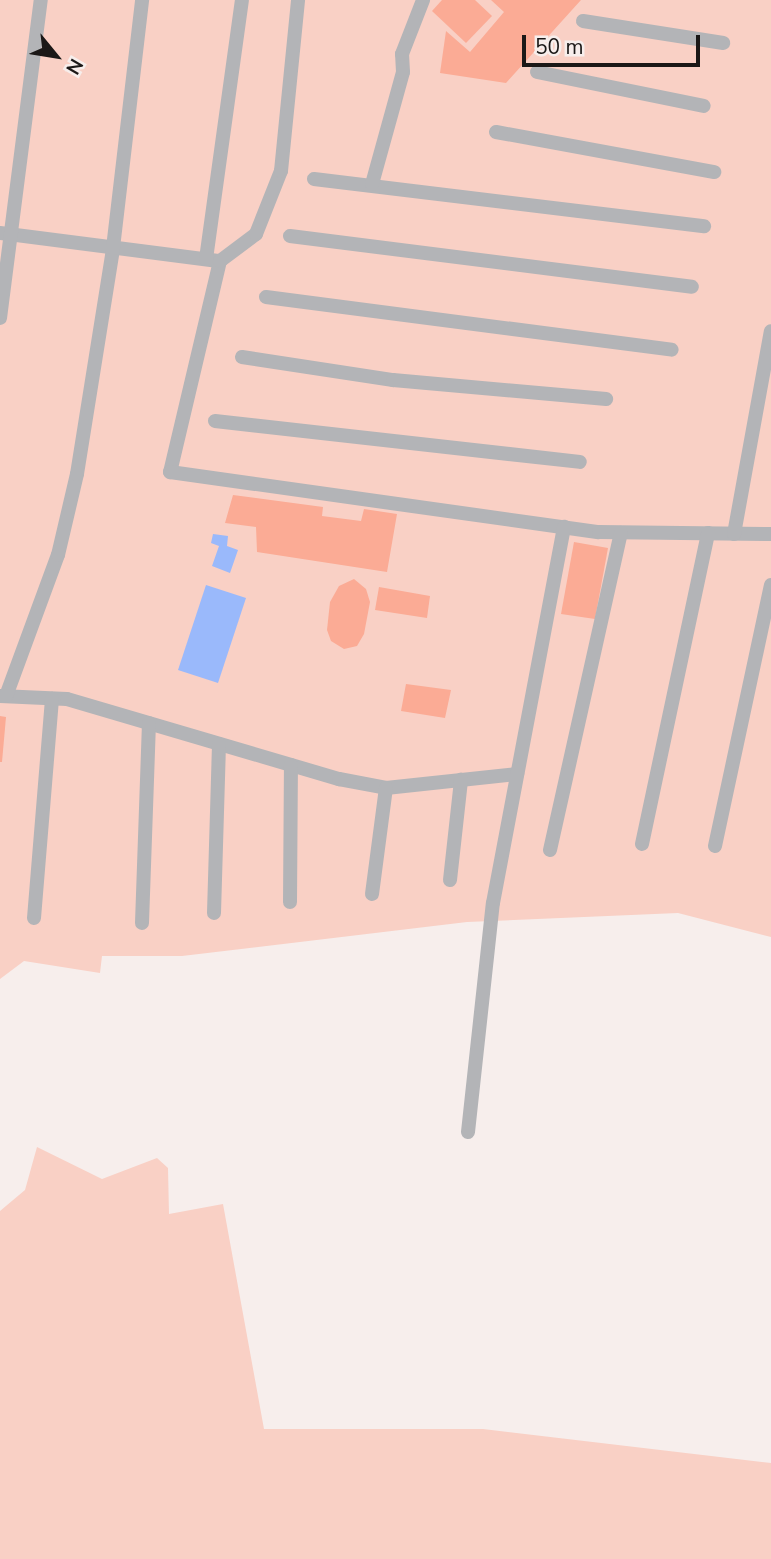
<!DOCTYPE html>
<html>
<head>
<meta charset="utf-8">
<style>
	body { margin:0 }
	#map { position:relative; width:771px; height:1559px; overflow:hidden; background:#f7eeec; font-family:"Nunito Sans",sans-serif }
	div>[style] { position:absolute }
	.green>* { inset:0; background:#f9d0c5 }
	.water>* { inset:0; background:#9ab9fb }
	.building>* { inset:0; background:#fbab95 }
	.lane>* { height:14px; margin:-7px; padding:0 7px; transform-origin:7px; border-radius:7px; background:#b3b4b7 }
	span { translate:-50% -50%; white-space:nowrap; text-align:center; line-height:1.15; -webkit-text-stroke:6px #f7eeec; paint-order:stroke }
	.north { position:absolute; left:21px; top:21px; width:70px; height:70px; -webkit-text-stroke:5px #f7eeec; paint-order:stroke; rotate:120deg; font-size:19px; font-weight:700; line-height:28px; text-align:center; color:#1b1817 }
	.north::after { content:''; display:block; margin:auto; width:24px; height:32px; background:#1b1817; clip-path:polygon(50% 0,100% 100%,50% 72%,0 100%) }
	.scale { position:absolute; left:522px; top:35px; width:178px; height:32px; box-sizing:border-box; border:4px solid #1b1817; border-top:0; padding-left:9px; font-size:21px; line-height:24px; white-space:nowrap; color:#1b1817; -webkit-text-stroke:5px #f7eeec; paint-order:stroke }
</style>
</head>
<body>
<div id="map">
	<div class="green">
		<i style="clip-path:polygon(0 0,771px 0,771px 937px,678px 913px,467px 922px,182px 956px,102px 956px,100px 973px,24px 961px,0 979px)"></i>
		<i style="clip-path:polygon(37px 1147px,102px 1179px,157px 1158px,168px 1168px,169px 1214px,223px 1204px,264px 1429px,483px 1429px,771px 1463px,771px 1559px,0 1559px,0 1211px,25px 1190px)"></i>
	</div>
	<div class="water">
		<i style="clip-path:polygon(213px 534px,228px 536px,227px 546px,238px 550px,230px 573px,212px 566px,219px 546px,211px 543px)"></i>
		<i style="clip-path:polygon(206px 585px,246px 598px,218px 683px,178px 670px)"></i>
	</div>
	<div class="building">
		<i style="clip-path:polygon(442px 0,475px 0,492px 16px,466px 43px,432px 11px)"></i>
		<i style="clip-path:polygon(491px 0,581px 0,506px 83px,440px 73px,446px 31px,470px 52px,504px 12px)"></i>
		<i style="clip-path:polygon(233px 495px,323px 507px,322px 516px,361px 521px,364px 509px,397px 514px,387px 572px,257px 552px,256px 527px,225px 523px)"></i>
		<i style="clip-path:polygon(574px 542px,608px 548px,595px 619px,561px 614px)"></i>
		<i style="clip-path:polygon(354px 579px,366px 589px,370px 602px,364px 634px,357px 646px,344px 649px,331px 641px,327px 630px,330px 602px,339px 586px)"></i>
		<i style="clip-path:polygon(379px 587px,430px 596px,427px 618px,375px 610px)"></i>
		<i style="clip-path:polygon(406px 684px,451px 690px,445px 718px,401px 711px)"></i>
		<i style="clip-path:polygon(0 716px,6px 717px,2px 762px,0 762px)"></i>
	</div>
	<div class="lane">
		<i style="left:583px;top:21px;width:142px;rotate:8.9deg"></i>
		<i style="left:537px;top:72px;width:170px;rotate:11.5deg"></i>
		<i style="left:496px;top:132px;width:222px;rotate:10.4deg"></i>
		<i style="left:314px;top:179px;width:393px;rotate:6.9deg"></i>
		<i style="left:372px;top:184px;width:116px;rotate:-74.5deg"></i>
		<i style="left:403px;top:72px;width:18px;rotate:-93deg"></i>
		<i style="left:402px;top:54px;width:58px;rotate:-68.7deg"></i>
		<i style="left:0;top:233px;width:222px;rotate:7.3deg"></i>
		<i style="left:220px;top:261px;width:217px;rotate:103.3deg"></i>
		<i style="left:170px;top:472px;width:433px;rotate:8deg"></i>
		<i style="left:599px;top:532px;width:172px;rotate:0.7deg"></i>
		<i style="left:290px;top:236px;width:405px;rotate:7.2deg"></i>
		<i style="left:206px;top:259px;width:261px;rotate:-82.1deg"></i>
		<i style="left:220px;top:261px;width:45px;rotate:-36.9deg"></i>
		<i style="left:256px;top:234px;width:68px;rotate:-68.4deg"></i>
		<i style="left:281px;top:171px;width:172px;rotate:-84.3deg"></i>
		<i style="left:266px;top:297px;width:409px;rotate:7.4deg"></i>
		<i style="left:0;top:318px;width:321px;rotate:-82.7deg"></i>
		<i style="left:242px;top:357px;width:153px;rotate:8.7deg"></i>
		<i style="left:393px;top:380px;width:214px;rotate:5.1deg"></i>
		<i style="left:215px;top:421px;width:367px;rotate:6.4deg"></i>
		<i style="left:734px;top:534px;width:206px;rotate:-79.7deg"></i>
		<i style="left:0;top:696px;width:67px;rotate:2.6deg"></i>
		<i style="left:67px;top:699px;width:284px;rotate:16.4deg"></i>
		<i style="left:339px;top:779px;width:48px;rotate:10.8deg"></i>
		<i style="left:386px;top:788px;width:132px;rotate:-6.1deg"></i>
		<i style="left:6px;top:696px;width:150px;rotate:-69.8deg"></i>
		<i style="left:58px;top:555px;width:83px;rotate:-76.8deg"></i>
		<i style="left:77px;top:474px;width:229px;rotate:-80.9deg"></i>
		<i style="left:113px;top:248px;width:250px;rotate:-83.3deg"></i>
		<i style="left:642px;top:844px;width:318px;rotate:-78deg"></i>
		<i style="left:715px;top:846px;width:267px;rotate:-77.9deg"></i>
		<i style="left:550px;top:850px;width:325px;rotate:-77.4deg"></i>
		<i style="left:450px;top:880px;width:101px;rotate:-83.7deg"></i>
		<i style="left:372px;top:894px;width:107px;rotate:-82.5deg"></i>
		<i style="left:290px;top:902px;width:137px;rotate:-89.6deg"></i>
		<i style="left:214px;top:913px;width:169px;rotate:-88.3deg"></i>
		<i style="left:34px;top:918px;width:220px;rotate:-85.3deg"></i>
		<i style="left:142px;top:923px;width:200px;rotate:-88deg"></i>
		<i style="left:468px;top:1132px;width:230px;rotate:-83.8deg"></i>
		<i style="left:493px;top:903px;width:383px;rotate:-79.3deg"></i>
	</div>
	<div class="north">N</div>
	<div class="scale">50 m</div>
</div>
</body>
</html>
